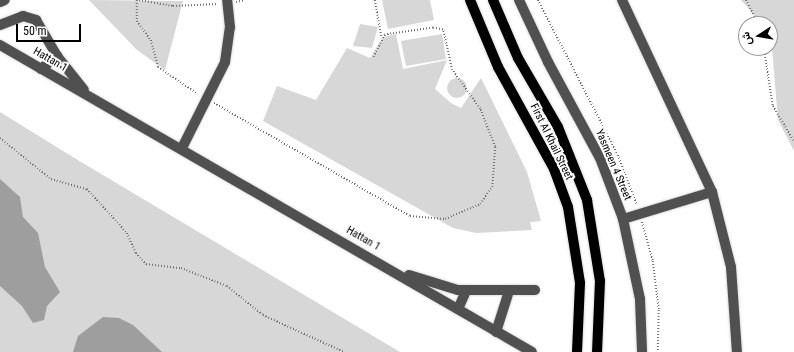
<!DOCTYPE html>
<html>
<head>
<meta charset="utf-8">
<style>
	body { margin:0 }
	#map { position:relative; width:794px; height:352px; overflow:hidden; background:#fff; font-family:"Roboto Condensed",Vazirmatn,sans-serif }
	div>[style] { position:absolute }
	.green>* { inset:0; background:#d7d7d7 }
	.round { border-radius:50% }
	.water>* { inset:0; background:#9e9e9e }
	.path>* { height:1.5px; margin-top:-0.75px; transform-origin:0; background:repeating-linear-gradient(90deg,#727272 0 1px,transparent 0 3px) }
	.roads { filter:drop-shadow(0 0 1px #dbdbdb) drop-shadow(0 0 1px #dbdbdb) }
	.minor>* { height:10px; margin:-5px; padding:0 5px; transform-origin:5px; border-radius:5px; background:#505050 }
	.major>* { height:10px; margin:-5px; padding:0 5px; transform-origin:5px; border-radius:5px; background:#000 }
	span { translate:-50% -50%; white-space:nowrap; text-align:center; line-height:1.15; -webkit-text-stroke:4px #fff; paint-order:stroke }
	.street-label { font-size:11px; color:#000 }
	.north { position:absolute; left:738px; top:16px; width:40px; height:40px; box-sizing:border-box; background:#fff; border:1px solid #999; border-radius:50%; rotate:258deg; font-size:11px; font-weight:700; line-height:16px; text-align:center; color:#000 }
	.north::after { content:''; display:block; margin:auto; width:14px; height:18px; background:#000; clip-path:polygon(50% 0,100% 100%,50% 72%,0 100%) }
	.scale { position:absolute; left:16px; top:24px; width:65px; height:18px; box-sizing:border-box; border:2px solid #000; border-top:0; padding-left:5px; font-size:12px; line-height:14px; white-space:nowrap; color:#000; -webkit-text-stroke:3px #fff; paint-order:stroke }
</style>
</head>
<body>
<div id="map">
	<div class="green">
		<i style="clip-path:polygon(89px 0,183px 1px,165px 70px,137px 50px)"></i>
		<i style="clip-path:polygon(382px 0,430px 0,434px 20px,388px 29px)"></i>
		<i style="clip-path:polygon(741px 0,794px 0,794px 151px,778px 120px,770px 24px,762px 24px)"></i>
		<i style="clip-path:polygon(360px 24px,378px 27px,372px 48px,353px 46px)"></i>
		<i style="clip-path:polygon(396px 34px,403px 69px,447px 60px,435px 89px,451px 103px,461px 108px,481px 78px,527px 172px,541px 221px,530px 222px,532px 230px,476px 233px,453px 228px,263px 121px,277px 86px,316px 100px,347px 48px,370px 58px,383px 37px)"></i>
		<i style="clip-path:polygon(442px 34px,446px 59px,406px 66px,401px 41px)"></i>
		<i class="round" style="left:447px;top:78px;width:20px;height:20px"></i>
		<i style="clip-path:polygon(0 112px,76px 159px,400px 352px,0 352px)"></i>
	</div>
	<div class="water">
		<i style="clip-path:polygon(0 179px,20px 197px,23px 217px,38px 233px,45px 267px,60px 292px,47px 306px,44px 320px,33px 323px,22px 306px,0 286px)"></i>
		<i style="clip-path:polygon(103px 317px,119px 318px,133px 325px,162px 352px,73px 352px,78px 336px)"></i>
	</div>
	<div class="path">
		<i style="left:137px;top:0;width:21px;rotate:90deg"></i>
		<i style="left:137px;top:21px;width:24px;rotate:54deg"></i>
		<i style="left:151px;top:40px;width:28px;rotate:75deg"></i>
		<i style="left:158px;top:67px;width:48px;rotate:34deg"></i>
		<i style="left:139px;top:0;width:35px;rotate:10deg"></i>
		<i style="left:173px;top:6px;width:45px;rotate:-2.5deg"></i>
		<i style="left:375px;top:0;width:39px;rotate:80deg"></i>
		<i style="left:538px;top:0;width:174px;rotate:62.7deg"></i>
		<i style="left:618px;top:155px;width:53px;rotate:69.2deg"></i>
		<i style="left:746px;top:0;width:27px;rotate:62deg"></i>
		<i style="left:236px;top:2px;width:9px;rotate:-13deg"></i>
		<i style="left:764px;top:48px;width:59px;rotate:81.2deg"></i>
		<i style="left:773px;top:106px;width:41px;rotate:59deg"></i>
		<i style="left:214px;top:103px;width:226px;rotate:30deg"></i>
		<i style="left:410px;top:216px;width:35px;rotate:5deg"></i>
		<i style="left:445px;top:219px;width:38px;rotate:-23deg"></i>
		<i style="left:480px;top:204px;width:21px;rotate:-55deg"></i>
		<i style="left:492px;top:187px;width:40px;rotate:-85.7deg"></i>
		<i style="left:495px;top:147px;width:41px;rotate:-111.5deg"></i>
		<i style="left:480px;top:109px;width:48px;rotate:-125.7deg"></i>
		<i style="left:452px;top:70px;width:41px;rotate:-102.7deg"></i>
		<i style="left:443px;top:30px;width:10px;rotate:-169deg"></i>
		<i style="left:433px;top:28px;width:49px;rotate:171.7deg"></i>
		<i style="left:385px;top:35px;width:25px;rotate:117deg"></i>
		<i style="left:0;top:138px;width:65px;rotate:38.8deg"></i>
		<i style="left:51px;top:179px;width:37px;rotate:16deg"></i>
		<i style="left:87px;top:189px;width:59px;rotate:47.7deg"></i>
		<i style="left:127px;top:233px;width:22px;rotate:66deg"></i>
		<i style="left:136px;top:253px;width:15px;rotate:48deg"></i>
		<i style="left:146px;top:264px;width:35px;rotate:7deg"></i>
		<i style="left:181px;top:268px;width:49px;rotate:21.4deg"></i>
		<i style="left:227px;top:286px;width:46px;rotate:38.9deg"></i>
		<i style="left:263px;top:315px;width:89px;rotate:24.6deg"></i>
		<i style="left:642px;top:222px;width:41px;rotate:74.2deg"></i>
		<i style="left:653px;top:261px;width:49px;rotate:83deg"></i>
		<i style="left:659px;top:310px;width:42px;rotate:91.4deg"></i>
	</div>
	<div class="roads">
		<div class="minor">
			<i style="left:519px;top:0;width:68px;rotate:64.9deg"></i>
			<i style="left:548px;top:62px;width:109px;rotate:61.6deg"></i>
			<i style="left:600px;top:158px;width:65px;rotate:69.3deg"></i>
			<i style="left:623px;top:219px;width:82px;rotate:78deg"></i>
			<i style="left:640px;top:299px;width:53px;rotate:87.8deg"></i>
			<i style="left:622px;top:0;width:212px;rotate:64.9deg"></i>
			<i style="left:712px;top:192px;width:77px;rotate:75.8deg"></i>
			<i style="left:731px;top:267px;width:85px;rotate:86deg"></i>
			<i style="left:0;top:2px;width:5px;rotate:-22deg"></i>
			<i style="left:0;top:25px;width:25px;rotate:-21deg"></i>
			<i style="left:23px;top:16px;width:14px;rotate:17deg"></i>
			<i style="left:36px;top:20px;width:42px;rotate:59.7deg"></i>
			<i style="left:57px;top:56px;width:43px;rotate:51.5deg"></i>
			<i style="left:0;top:45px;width:614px;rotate:29.99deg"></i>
			<i style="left:41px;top:69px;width:21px;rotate:-39deg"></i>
			<i style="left:182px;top:148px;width:96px;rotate:-63.4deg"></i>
			<i style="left:225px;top:62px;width:35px;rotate:-82deg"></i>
			<i style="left:230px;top:27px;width:27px;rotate:-96deg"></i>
			<i style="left:623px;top:219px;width:93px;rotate:-16.9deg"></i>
			<i style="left:409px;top:275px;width:51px;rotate:17deg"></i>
			<i style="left:458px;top:290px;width:77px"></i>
			<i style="left:458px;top:309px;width:20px;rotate:-66deg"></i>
			<i style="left:496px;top:332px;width:43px;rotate:-72.4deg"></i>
		</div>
		<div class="major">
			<i style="left:470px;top:0;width:73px;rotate:67.3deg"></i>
			<i style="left:498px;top:67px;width:116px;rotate:61.2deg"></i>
			<i style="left:554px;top:169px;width:40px;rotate:69.8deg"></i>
			<i style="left:568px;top:207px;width:77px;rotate:81deg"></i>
			<i style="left:580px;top:283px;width:69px;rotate:92.5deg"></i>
			<i style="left:493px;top:0;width:63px;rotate:66.7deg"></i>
			<i style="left:518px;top:58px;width:80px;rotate:59.9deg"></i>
			<i style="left:558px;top:127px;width:79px;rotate:68.3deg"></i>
			<i style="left:587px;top:200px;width:82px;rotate:80.9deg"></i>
			<i style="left:600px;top:281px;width:71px;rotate:92.4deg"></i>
		</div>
	</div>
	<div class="street-label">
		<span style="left:50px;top:60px;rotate:30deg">Hattan 1</span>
		<span style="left:551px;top:142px;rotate:64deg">First Al Khail Street</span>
		<span style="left:613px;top:165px;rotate:67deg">Yasmeen 4 Street</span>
		<span style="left:363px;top:239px;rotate:30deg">Hattan 1</span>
	</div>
	<div class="north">ش</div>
	<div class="scale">50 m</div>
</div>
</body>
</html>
